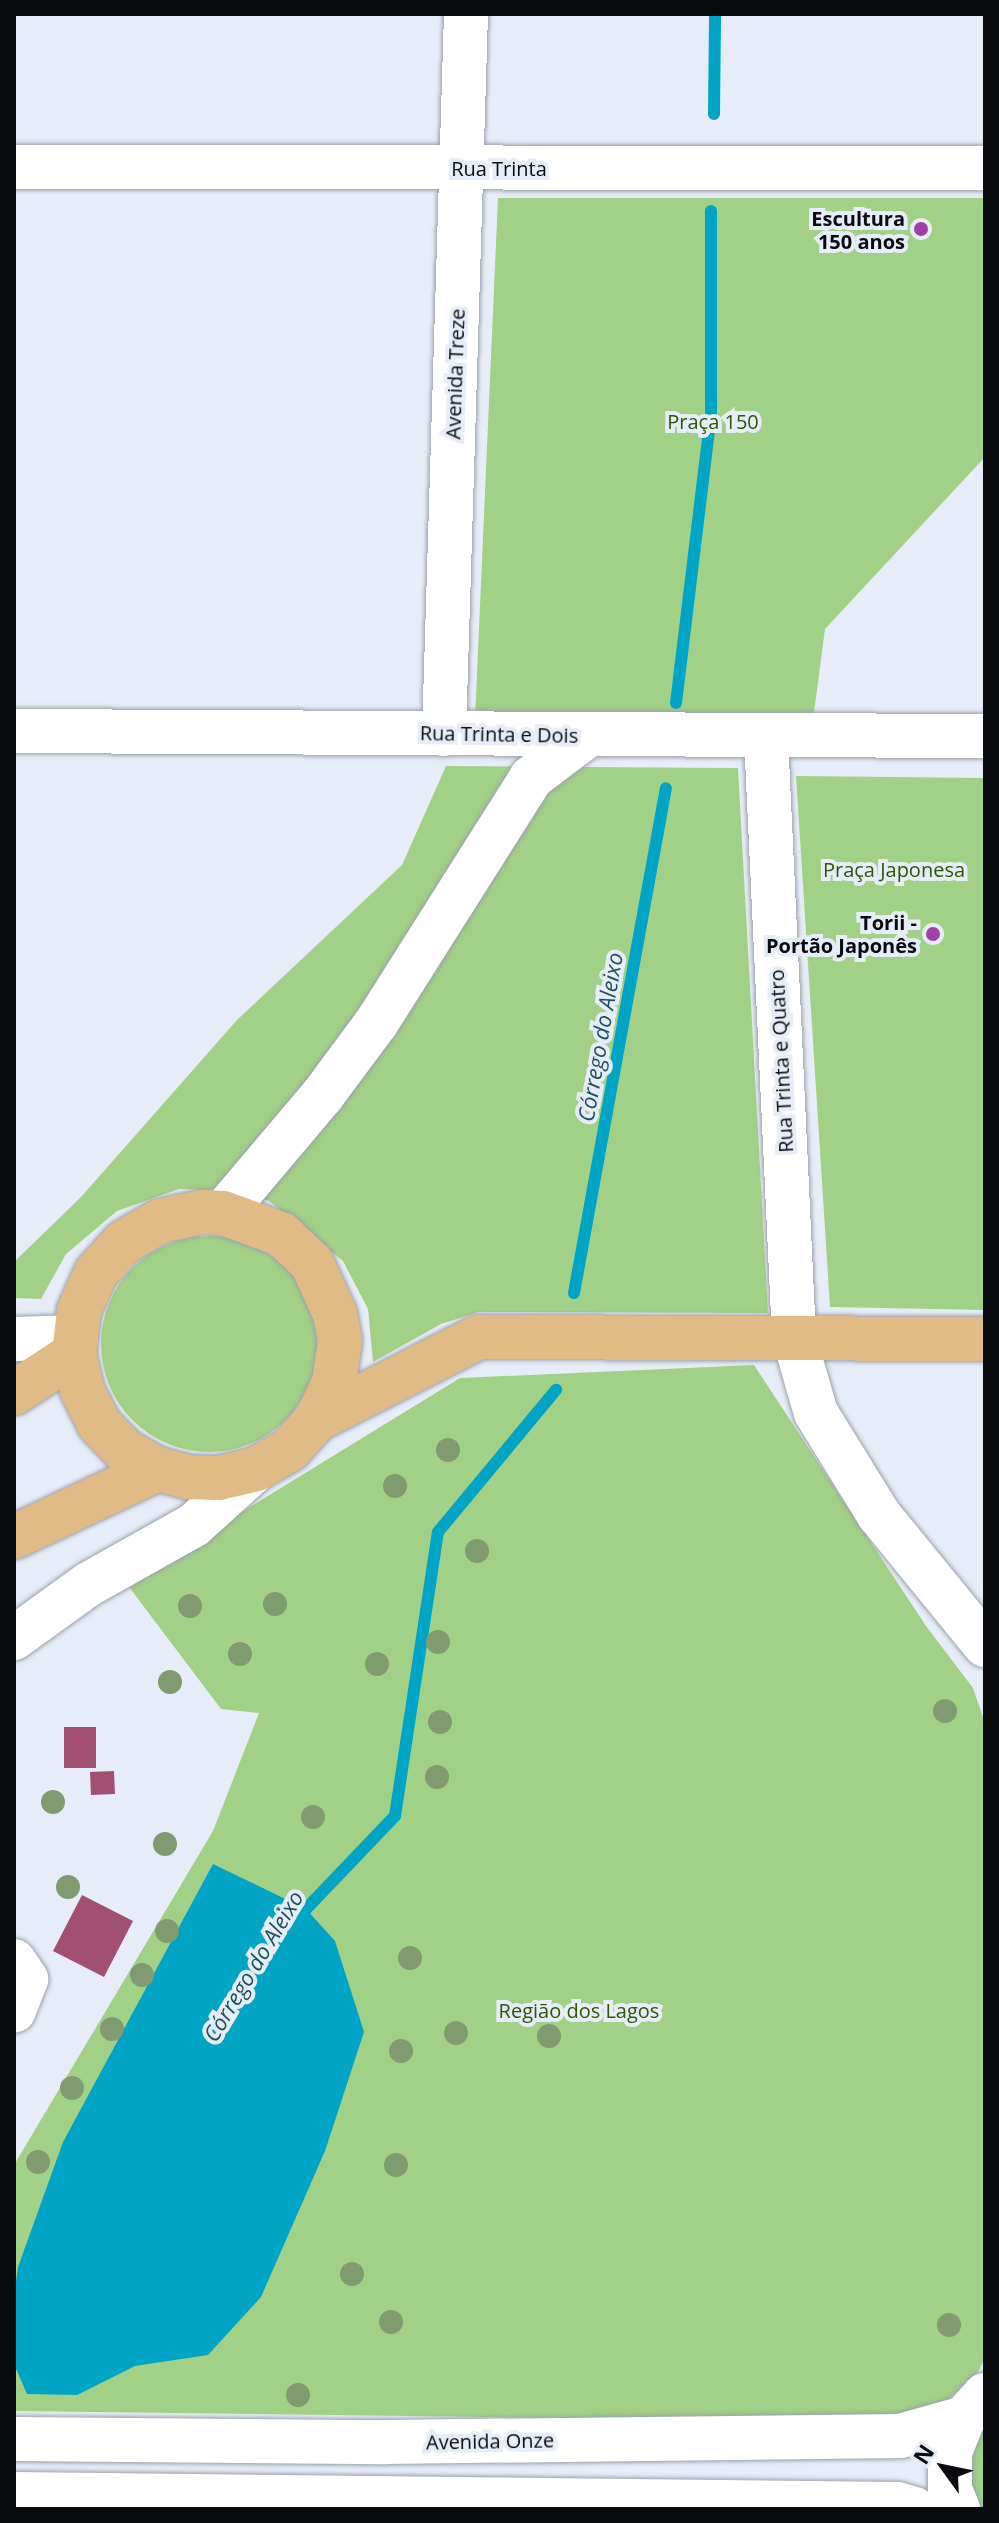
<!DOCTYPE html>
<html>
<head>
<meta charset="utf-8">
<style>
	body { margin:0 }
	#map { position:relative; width:999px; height:2523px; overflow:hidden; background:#e7edf8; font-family:"Open Sans",sans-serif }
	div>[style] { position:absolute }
	.green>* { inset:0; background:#a1d186 }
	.round { border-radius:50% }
	.water>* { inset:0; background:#00a5c5 }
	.stream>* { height:12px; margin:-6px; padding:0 6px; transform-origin:6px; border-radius:6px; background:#00a5c5 }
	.building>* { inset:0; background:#a34e73 }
	.roads { filter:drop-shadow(0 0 2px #9ba1ab) drop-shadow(0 0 2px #9ba1ab) }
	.minor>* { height:44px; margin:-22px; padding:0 22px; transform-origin:22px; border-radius:22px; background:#fff }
	.major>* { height:44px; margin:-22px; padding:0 22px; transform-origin:22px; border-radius:22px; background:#e0bb86 }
	.trees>* { width:24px; height:24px; margin:-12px; border-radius:50%; background:#809b70 }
	.dots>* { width:22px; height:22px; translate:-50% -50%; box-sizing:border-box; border:4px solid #e7edf8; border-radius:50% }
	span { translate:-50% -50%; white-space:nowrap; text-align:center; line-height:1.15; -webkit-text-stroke:8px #e7edf8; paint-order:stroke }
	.street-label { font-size:20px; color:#090b0f }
	.poi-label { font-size:20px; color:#090b0f; font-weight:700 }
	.right { translate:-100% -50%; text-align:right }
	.park-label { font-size:20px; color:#2b5800 }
	.water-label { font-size:22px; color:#1b505e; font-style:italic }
	.frame { position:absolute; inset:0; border:16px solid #090b0f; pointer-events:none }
	.north { position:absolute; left:903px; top:2427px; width:80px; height:80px; -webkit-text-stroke:6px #e7edf8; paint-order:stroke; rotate:303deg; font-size:22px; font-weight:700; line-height:32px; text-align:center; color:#090b0f }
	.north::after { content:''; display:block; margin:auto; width:28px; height:36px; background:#090b0f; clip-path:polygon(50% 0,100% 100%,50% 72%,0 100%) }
</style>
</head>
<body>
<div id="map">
	<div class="green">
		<i style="clip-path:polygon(498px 198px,985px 198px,985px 457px,825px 629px,813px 720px,475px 719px)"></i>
		<i style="clip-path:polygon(446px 766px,738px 768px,768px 1313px,479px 1312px,441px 1324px,373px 1362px,368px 1309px,343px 1261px,269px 1201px,227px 1190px,179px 1189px,117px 1211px,66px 1254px,41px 1299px,14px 1298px,14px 1262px,81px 1197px,237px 1020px,402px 865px)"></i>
		<i style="clip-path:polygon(796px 776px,985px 778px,985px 1310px,830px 1307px)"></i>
		<i class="round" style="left:101px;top:1236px;width:216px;height:216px"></i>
		<i style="clip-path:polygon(754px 1365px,926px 1626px,973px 1688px,985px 1723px,985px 2358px,978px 2372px,934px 2413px,897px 2422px,14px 2411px,14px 2165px,213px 1831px,259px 1713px,221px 1709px,126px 1583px,460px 1378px)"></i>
		<i style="clip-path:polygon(985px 2425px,985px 2509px,979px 2509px,973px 2495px,969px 2473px,972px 2450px)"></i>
	</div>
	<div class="water">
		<i style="clip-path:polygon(213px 1864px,306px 1909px,335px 1941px,364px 2032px,325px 2151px,261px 2297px,208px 2355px,135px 2366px,77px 2395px,27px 2394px,14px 2364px,14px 2294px,18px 2267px,63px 2142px)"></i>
	</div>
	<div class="stream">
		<i style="left:714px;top:114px;width:100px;rotate:-89.4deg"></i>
		<i style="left:676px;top:703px;width:292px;rotate:-83.1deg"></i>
		<i style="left:711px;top:413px;width:202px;rotate:-90deg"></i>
		<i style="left:574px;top:1293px;width:513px;rotate:-79.68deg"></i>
		<i style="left:298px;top:1923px;width:16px;rotate:-60deg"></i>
		<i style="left:306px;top:1909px;width:129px;rotate:-46.3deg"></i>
		<i style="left:395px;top:1816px;width:287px;rotate:-81.4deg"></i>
		<i style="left:438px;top:1532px;width:185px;rotate:-50.3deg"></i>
	</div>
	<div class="building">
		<i style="clip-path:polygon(64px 1727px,96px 1727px,96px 1768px,64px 1768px)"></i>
		<i style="clip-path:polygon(114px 1771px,115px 1794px,91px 1795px,90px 1772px)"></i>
		<i style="clip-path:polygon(82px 1895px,133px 1921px,104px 1977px,53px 1951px)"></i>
	</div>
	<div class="roads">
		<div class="minor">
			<i style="left:14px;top:167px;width:971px;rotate:0.06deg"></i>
			<i style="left:14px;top:731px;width:971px;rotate:0.3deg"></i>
			<i style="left:444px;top:734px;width:720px;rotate:-88.25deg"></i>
			<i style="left:766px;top:737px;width:601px;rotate:87.33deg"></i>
			<i style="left:794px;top:1337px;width:79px;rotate:73.9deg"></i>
			<i style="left:816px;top:1413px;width:120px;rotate:58.3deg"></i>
			<i style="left:879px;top:1515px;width:168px;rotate:50.8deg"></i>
			<i style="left:223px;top:1213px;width:153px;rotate:-49.8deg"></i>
			<i style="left:322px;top:1096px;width:92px;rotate:-53.4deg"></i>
			<i style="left:377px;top:1022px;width:289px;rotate:-57.7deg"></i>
			<i style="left:531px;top:778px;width:71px;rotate:-37deg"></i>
			<i style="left:14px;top:1339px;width:62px;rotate:-1.8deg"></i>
			<i style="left:14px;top:1638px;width:92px;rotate:-35.8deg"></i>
			<i style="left:89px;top:1584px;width:120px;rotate:-29.3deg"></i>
			<i style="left:194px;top:1525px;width:84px;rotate:-42.1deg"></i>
			<i style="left:14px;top:1961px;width:22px;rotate:56deg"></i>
			<i style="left:26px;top:1979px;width:34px;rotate:111deg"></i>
			<i style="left:14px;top:2439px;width:371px;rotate:0.5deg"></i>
			<i style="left:385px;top:2442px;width:515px;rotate:-0.67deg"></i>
			<i style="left:900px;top:2436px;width:66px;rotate:-15.7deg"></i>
			<i style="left:14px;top:2494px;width:883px;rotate:0.65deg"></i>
			<i style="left:897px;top:2504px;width:18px;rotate:16deg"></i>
			<i style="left:958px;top:2509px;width:22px;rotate:-112deg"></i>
			<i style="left:950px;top:2489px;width:37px;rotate:-90deg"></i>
			<i style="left:950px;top:2452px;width:37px;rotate:-68deg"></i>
			<i style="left:964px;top:2418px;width:31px;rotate:-48deg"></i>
		</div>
		<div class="major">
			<i style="left:14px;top:1393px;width:72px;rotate:-33deg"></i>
			<i style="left:316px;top:1420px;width:41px;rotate:-64.1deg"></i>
			<i style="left:334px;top:1383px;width:42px;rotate:-81.9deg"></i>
			<i style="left:340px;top:1341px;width:27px;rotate:-100deg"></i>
			<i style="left:335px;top:1314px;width:56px;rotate:-114.3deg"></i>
			<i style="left:312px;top:1263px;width:42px;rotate:-136.9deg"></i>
			<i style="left:281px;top:1234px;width:62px;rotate:-160.1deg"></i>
			<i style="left:223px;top:1213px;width:21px;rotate:-177deg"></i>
			<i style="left:202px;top:1212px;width:43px;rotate:167.9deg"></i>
			<i style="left:160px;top:1221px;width:42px;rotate:149.7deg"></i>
			<i style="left:124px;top:1242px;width:42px;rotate:132.1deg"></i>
			<i style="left:96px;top:1273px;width:42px;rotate:114.1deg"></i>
			<i style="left:79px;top:1311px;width:43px;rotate:96.6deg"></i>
			<i style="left:74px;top:1354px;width:37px;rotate:77deg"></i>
			<i style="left:82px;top:1390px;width:38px;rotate:63deg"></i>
			<i style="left:99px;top:1424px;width:37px;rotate:46deg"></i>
			<i style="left:125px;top:1451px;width:38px;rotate:29deg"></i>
			<i style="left:158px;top:1469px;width:31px;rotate:15deg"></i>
			<i style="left:188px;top:1477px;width:30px;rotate:2deg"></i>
			<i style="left:218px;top:1478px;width:39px;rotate:-13deg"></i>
			<i style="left:256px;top:1469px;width:39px;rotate:-30deg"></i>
			<i style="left:290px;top:1449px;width:39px;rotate:-48deg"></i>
			<i style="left:316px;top:1420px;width:183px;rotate:-27deg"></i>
			<i style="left:479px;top:1337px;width:506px;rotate:0.23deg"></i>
			<i style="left:14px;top:1537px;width:159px;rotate:-25.3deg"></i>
		</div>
	</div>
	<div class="trees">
		<i style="left:448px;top:1450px"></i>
		<i style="left:395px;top:1486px"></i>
		<i style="left:477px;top:1551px"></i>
		<i style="left:275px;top:1604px"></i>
		<i style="left:190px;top:1606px"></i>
		<i style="left:438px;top:1642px"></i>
		<i style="left:240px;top:1654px"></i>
		<i style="left:377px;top:1664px"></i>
		<i style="left:170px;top:1682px"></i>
		<i style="left:945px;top:1711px"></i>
		<i style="left:440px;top:1722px"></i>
		<i style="left:437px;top:1777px"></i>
		<i style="left:53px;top:1802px"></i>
		<i style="left:313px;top:1817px"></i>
		<i style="left:165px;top:1844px"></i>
		<i style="left:68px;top:1887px"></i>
		<i style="left:167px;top:1931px"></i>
		<i style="left:410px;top:1958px"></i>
		<i style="left:142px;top:1975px"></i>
		<i style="left:112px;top:2029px"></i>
		<i style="left:456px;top:2033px"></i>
		<i style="left:549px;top:2036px"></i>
		<i style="left:401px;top:2051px"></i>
		<i style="left:72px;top:2088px"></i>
		<i style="left:38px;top:2162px"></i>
		<i style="left:396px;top:2165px"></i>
		<i style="left:352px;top:2274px"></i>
		<i style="left:391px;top:2322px"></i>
		<i style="left:949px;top:2325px"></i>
		<i style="left:298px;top:2395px"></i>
	</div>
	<div class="dots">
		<i style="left:921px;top:229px;background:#a141a8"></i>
		<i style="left:933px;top:934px;background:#a141a8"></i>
	</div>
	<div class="street-label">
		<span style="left:499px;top:168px">Rua Trinta</span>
		<span style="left:455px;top:374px;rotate:-88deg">Avenida Treze</span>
		<span style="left:499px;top:734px;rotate:1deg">Rua Trinta e Dois</span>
		<span style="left:781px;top:1061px;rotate:-93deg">Rua Trinta e Quatro</span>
		<span style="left:490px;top:2441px;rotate:-1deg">Avenida Onze</span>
	</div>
	<div class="poi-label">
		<span class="right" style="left:905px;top:230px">Escultura<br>150 anos</span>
		<span class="right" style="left:917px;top:934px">Torii -<br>Portão Japonês</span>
	</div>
	<div class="park-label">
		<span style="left:713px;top:421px">Praça 150</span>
		<span style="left:894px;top:869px">Praça Japonesa</span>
		<span style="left:579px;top:2010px">Região dos Lagos</span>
	</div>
	<div class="water-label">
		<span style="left:600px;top:1037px;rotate:-80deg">Córrego do Aleixo</span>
		<span style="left:253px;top:1966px;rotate:-59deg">Córrego do Aleixo</span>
	</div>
	<div class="frame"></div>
	<div class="north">N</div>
</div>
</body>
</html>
